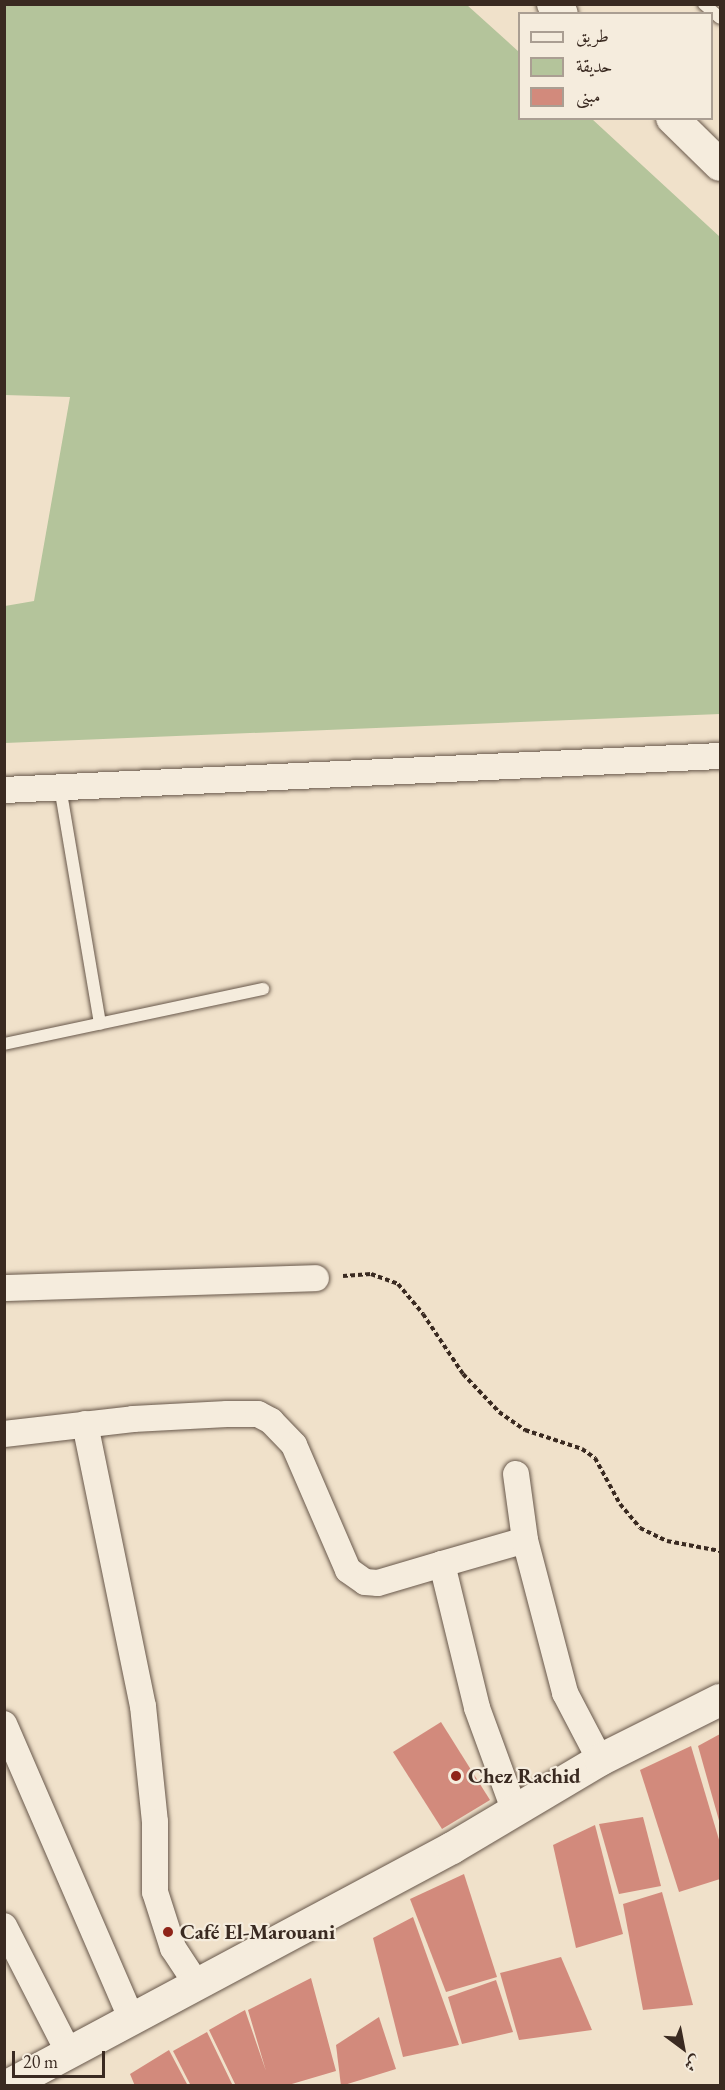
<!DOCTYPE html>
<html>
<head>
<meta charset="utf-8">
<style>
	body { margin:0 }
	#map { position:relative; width:725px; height:2090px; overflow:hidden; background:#f0e1ca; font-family:"EB Garamond",Amiri,serif }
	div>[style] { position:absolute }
	.green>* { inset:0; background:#b4c49b }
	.building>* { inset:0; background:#d28a7c }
	.path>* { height:4px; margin-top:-2px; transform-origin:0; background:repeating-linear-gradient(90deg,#3a2a21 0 4.5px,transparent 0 7.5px) }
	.roads { filter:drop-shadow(0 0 2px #68584b) drop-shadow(0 0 2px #68584b) }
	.service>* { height:12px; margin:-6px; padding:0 6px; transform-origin:6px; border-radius:6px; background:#f5ecdd }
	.minor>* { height:26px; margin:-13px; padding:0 13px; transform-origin:13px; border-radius:13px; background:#f5ecdd }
	.tertiary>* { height:32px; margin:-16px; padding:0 16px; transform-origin:16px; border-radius:16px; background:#f5ecdd }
	.dots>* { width:16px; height:16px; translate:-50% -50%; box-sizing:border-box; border:3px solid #f5ecdd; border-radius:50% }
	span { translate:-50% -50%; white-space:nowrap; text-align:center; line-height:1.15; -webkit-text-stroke:4.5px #f5ecdd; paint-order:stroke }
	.poi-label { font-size:21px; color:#3a2a21; font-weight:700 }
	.left { translate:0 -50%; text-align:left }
	.frame { position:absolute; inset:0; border:6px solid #3a2a21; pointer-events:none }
	.legend { position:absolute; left:518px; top:12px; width:195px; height:108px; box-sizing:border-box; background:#f5ecdd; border:2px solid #aa9e92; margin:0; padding:8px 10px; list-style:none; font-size:18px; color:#3a2a21 }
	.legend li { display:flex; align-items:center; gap:12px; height:30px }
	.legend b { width:30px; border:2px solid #aa9e92 }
	.north { position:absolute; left:653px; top:2018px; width:60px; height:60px; -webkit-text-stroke:4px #f5ecdd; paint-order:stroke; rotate:148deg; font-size:16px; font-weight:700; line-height:24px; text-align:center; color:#3a2a21 }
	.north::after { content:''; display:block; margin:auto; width:21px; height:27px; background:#3a2a21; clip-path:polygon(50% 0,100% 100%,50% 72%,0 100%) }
	.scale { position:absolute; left:12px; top:2051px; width:93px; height:27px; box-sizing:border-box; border:3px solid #3a2a21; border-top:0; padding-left:8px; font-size:18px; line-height:21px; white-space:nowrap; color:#3a2a21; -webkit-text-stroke:4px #f5ecdd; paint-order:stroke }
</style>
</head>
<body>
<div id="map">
	<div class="green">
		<i style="clip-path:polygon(5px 4px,467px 5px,519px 52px,520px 118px,592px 119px,720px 237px,720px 714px,5px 743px,5px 606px,34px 601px,70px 397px,5px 395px)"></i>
	</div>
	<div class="building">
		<i style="clip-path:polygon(441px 1722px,490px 1800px,442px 1829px,393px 1752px)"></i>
		<i style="clip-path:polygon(720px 1734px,720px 1824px,698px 1746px)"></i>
		<i style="clip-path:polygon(691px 1746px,720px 1843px,720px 1879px,679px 1892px,640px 1770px)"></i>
		<i style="clip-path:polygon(643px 1817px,661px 1886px,619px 1894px,599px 1824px)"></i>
		<i style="clip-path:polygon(595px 1825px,623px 1934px,576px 1948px,553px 1845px)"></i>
		<i style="clip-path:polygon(464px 1874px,497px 1977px,446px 1992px,410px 1899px)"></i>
		<i style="clip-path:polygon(662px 1892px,693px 2005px,643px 2010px,623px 1904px)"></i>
		<i style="clip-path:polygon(413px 1917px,459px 2045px,403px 2057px,373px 1938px)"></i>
		<i style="clip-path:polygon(561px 1957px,592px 2030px,519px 2040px,500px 1973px)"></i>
		<i style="clip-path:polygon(311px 1978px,336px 2071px,285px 2086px,236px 2086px,209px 2030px,245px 2010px,266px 2071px,248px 2010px)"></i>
		<i style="clip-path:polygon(496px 1980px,513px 2032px,462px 2044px,448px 1997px)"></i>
		<i style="clip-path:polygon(379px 2017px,396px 2069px,341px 2086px,336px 2045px)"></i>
		<i style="clip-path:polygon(207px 2032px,233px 2086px,191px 2086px,173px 2051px)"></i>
		<i style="clip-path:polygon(169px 2050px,188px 2086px,135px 2086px,130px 2074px)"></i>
	</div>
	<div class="path">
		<i style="left:343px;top:1276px;width:28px;rotate:-4deg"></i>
		<i style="left:371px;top:1274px;width:29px;rotate:20deg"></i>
		<i style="left:398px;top:1284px;width:39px;rotate:50deg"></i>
		<i style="left:423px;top:1314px;width:72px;rotate:56.3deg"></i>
		<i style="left:463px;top:1374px;width:52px;rotate:46.5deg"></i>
		<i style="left:499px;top:1412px;width:32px;rotate:35deg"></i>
		<i style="left:525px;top:1430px;width:60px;rotate:18.4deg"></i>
		<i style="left:582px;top:1449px;width:16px;rotate:35deg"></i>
		<i style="left:595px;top:1458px;width:52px;rotate:61.5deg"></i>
		<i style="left:620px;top:1504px;width:31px;rotate:50deg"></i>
		<i style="left:640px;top:1528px;width:30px;rotate:26deg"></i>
		<i style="left:667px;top:1541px;width:54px;rotate:10.7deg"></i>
	</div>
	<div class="roads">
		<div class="service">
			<i style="left:704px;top:4px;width:21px;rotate:41deg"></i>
			<i style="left:60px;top:787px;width:240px;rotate:80.4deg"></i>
			<i style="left:4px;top:1044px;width:265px;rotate:-12deg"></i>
		</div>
		<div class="minor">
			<i style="left:4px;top:790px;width:717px;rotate:-2.72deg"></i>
			<i style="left:4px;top:1288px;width:312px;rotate:-1.8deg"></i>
			<i style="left:85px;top:1424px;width:288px;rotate:78.4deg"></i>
			<i style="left:143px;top:1706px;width:117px;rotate:84.1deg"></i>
			<i style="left:155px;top:1822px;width:70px;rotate:90deg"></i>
			<i style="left:155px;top:1892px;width:59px;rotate:72.2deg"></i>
			<i style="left:173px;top:1948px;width:42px;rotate:56.7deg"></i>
			<i style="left:4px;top:1434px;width:130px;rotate:-6.6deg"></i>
			<i style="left:133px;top:1419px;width:94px;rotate:-3deg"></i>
			<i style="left:227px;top:1414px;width:31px"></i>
			<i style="left:258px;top:1414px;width:15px;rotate:28deg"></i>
			<i style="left:271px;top:1421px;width:33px;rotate:46deg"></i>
			<i style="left:294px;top:1445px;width:136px;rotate:66.6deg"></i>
			<i style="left:348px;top:1570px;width:21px;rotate:35deg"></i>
			<i style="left:365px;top:1582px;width:13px;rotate:4deg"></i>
			<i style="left:378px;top:1583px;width:67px;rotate:-16.5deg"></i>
			<i style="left:442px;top:1564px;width:148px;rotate:76.3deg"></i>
			<i style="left:477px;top:1708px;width:108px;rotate:69.9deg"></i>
			<i style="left:516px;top:1474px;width:67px;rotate:82.2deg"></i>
			<i style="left:442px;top:1564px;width:86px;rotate:-16.1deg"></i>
			<i style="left:525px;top:1540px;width:158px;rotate:75.3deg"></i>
			<i style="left:565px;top:1693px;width:76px;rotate:62.4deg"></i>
			<i style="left:4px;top:1724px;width:319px;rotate:66.6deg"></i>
			<i style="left:4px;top:1926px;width:140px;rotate:62.9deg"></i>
		</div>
		<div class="tertiary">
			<i style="left:553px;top:4px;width:13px;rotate:48deg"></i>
			<i style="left:672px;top:118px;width:67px;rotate:44.4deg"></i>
			<i style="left:7px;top:2086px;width:505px;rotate:-28.14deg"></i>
			<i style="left:452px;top:1848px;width:172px;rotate:-30.7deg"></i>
			<i style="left:600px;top:1760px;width:134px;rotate:-26.6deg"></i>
		</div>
	</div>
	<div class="dots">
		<i style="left:456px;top:1776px;background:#8f2418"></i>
		<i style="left:168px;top:1932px;background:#8f2418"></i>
	</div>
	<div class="poi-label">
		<span class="left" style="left:468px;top:1776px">Chez Rachid</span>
		<span class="left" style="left:180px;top:1932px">Café El-Marouani</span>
	</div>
	<div class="frame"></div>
	<ul class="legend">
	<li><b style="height:8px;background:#f5ecdd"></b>طريق</li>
	<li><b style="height:16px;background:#b4c49b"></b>حديقة</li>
	<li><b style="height:16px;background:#d28a7c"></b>مبنى</li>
	</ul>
	<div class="north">ش</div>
	<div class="scale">20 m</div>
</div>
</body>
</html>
